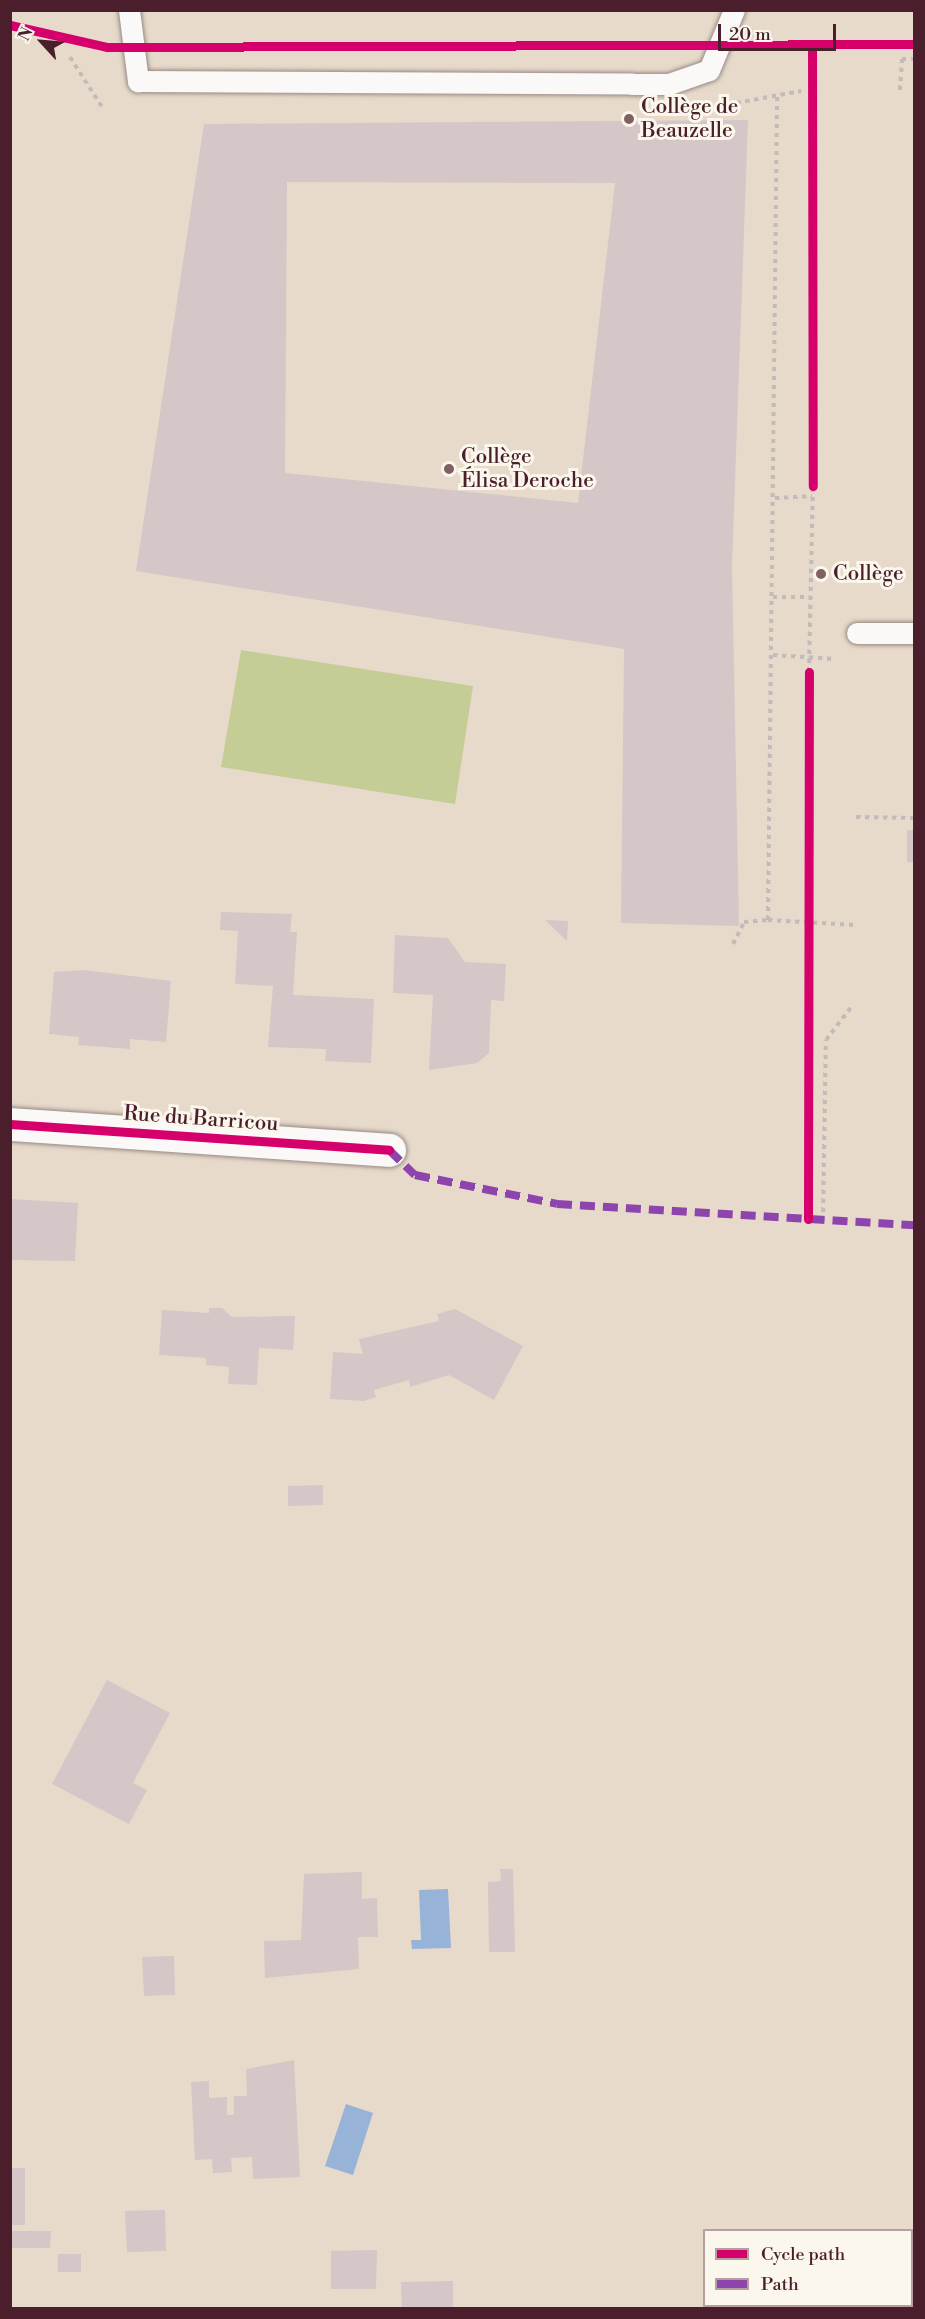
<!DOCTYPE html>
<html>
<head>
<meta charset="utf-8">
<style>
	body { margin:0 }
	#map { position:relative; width:925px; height:2319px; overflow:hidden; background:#e7dacb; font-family:"Libre Bodoni",serif }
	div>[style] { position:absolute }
	.green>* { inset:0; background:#c4cd96 }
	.water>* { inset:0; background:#97b4d8 }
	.building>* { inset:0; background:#d5c6c7 }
	.path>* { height:4px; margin-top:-2px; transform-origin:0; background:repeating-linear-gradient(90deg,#c2bbba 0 4.5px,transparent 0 9px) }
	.roads { filter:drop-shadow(0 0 2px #988a84) drop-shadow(0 0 2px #988a84) }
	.service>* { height:21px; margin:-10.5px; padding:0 10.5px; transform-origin:10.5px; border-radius:10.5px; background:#fbf9f7 }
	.minor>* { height:33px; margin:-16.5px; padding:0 16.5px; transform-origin:16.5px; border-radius:16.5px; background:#fbf9f7 }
	.quiet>* { height:8px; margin-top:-4px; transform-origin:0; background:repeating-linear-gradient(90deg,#8e44ad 0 15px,transparent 0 23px) }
	.cycleway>* { height:9px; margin:-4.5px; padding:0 4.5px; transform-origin:4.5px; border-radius:4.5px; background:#d6006c }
	.dots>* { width:16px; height:16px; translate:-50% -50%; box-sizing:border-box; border:3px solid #fbf7ec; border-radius:50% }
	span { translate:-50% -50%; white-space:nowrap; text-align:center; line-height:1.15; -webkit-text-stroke:6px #fbf7ec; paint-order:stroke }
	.poi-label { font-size:21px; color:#4a1f2b }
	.left { translate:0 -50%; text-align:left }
	.street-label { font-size:21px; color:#4a1f2b }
	.frame { position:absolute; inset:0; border:12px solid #4a1f2b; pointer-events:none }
	.legend { position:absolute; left:703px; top:2229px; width:210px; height:78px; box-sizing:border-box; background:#fbf7ec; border:2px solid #b4a19f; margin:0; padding:8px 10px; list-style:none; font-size:18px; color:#4a1f2b }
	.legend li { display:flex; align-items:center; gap:12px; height:30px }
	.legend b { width:30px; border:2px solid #b4a19f }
	.north { position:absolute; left:12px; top:12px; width:60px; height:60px; -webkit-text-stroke:4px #fbf7ec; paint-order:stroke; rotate:296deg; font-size:16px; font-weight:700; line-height:24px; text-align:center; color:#4a1f2b }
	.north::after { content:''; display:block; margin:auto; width:21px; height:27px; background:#4a1f2b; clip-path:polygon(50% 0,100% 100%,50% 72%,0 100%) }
	.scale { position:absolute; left:718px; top:24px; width:118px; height:27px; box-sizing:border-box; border:3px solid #4a1f2b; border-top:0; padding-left:8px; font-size:18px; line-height:21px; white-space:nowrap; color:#4a1f2b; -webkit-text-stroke:4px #fbf7ec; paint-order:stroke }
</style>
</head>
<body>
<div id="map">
	<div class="green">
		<i style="clip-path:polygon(241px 650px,473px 686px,455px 804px,221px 767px)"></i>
	</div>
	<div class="water">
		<i style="clip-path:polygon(448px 1889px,451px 1948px,412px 1949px,411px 1940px,421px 1940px,419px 1890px)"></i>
		<i style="clip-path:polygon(346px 2104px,373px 2113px,353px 2175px,325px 2166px)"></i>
	</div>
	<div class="building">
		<i style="clip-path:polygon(evenodd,748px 120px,732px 567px,739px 926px,621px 923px,624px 649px,136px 571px,204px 124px,748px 120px,287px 182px,615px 183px,578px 503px,285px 473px,287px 182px)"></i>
		<i style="clip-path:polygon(907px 830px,914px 830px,914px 862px,907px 862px)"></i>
		<i style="clip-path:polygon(221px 912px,292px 914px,290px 932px,297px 932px,293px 995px,374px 999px,371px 1063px,325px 1061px,326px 1049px,268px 1047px,273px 986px,235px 984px,238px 931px,220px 930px)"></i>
		<i style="clip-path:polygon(545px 920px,568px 921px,567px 941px)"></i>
		<i style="clip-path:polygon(395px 935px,448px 938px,465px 962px,506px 964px,504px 1001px,491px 1000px,489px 1053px,477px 1063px,429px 1070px,433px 995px,393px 993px)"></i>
		<i style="clip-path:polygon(84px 970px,171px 981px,166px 1042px,130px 1039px,130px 1049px,78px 1045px,79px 1037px,49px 1034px,54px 972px)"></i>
		<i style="clip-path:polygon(10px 1199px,78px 1203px,75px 1261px,10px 1260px)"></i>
		<i style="clip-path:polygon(209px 1308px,222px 1308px,232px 1317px,295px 1316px,293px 1350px,259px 1348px,257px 1385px,228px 1384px,229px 1367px,206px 1365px,206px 1358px,159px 1355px,162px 1310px,209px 1313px)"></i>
		<i style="clip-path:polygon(455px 1309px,523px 1346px,494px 1400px,449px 1375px,410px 1387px,409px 1380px,374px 1390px,376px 1397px,364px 1401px,330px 1399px,333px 1352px,363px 1354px,359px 1339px,439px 1321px,437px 1314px)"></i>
		<i style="clip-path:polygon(323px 1485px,323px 1505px,288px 1506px,288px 1486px)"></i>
		<i style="clip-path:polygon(107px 1680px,170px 1713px,133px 1783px,147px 1790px,129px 1824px,52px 1784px)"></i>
		<i style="clip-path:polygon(500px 1869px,513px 1869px,515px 1952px,489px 1952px,488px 1882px,501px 1881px)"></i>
		<i style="clip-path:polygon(362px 1872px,362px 1899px,377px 1898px,378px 1937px,358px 1937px,359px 1969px,265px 1978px,264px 1941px,301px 1940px,304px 1874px)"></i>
		<i style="clip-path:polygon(174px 1956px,175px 1995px,144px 1996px,142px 1957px)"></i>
		<i style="clip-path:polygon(294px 2060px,300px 2177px,253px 2179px,252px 2157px,231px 2158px,232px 2172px,213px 2173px,212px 2159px,195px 2160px,191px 2082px,209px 2081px,209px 2098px,227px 2097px,227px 2115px,234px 2115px,234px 2096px,247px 2096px,246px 2069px)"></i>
		<i style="clip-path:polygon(10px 2168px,25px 2168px,25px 2225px,10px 2225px)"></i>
		<i style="clip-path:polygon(165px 2210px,166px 2251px,127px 2252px,125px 2211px)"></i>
		<i style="clip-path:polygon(10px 2231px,51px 2231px,50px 2248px,10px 2248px)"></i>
		<i style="clip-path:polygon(377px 2250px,376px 2289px,331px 2289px,331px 2251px)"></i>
		<i style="clip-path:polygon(58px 2254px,81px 2254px,81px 2272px,58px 2272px)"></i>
		<i style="clip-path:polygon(453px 2281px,453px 2308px,402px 2308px,401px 2282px)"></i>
	</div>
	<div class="path">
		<i style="left:70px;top:57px;width:59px;rotate:57.4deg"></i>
		<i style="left:900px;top:90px;width:31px;rotate:-86deg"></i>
		<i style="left:902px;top:59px;width:12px"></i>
		<i style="left:692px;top:111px;width:111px;rotate:-10.4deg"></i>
		<i style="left:775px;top:498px;width:37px;rotate:-3deg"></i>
		<i style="left:773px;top:597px;width:37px"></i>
		<i style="left:773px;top:655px;width:62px;rotate:3.7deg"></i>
		<i style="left:809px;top:672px;width:186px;rotate:-88.8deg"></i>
		<i style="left:856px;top:817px;width:58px;rotate:1deg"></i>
		<i style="left:768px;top:920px;width:87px;rotate:3.3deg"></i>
		<i style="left:733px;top:944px;width:25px;rotate:-63deg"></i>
		<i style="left:744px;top:922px;width:24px;rotate:-5deg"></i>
		<i style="left:768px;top:920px;width:823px;rotate:-89.37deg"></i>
		<i style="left:823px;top:1221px;width:181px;rotate:-89.1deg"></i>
		<i style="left:826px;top:1040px;width:43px;rotate:-52.6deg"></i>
	</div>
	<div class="roads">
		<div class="service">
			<i style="left:129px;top:10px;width:72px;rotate:82.8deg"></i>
			<i style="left:138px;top:81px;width:494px;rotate:0.3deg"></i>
			<i style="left:632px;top:84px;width:37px"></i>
			<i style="left:669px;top:84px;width:42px;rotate:-19.3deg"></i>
			<i style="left:709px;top:70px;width:65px;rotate:-67.4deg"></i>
			<i style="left:857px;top:633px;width:57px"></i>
		</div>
		<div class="minor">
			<i style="left:10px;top:1124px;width:380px;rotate:3.9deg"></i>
		</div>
	</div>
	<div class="quiet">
		<i style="left:389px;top:1150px;width:36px;rotate:44deg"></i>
		<i style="left:415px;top:1175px;width:145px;rotate:11.5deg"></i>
		<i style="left:557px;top:1204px;width:358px;rotate:3.4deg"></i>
	</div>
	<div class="cycleway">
		<i style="left:10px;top:25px;width:99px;rotate:12.8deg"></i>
		<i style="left:107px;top:47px;width:807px;rotate:-0.21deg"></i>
		<i style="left:812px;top:44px;width:442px;rotate:89.9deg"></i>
		<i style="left:10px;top:1124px;width:380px;rotate:3.9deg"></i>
		<i style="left:808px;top:1219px;width:547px;rotate:-89.9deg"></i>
	</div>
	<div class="dots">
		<i style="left:629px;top:119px;background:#816063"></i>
		<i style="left:449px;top:469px;background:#816063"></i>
		<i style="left:821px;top:574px;background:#816063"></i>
	</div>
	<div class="poi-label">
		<span class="left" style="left:641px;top:119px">Collège de<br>Beauzelle</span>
		<span class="left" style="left:461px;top:469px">Collège<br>Élisa Deroche</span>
		<span class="left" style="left:833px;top:574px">Collège</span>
	</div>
	<div class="street-label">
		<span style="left:201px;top:1119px;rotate:4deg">Rue du Barricou</span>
	</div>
	<div class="frame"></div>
	<ul class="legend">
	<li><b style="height:8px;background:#d6006c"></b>Cycle path</li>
	<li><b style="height:8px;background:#8e44ad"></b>Path</li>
	</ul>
	<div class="north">N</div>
	<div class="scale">20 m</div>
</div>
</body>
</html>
